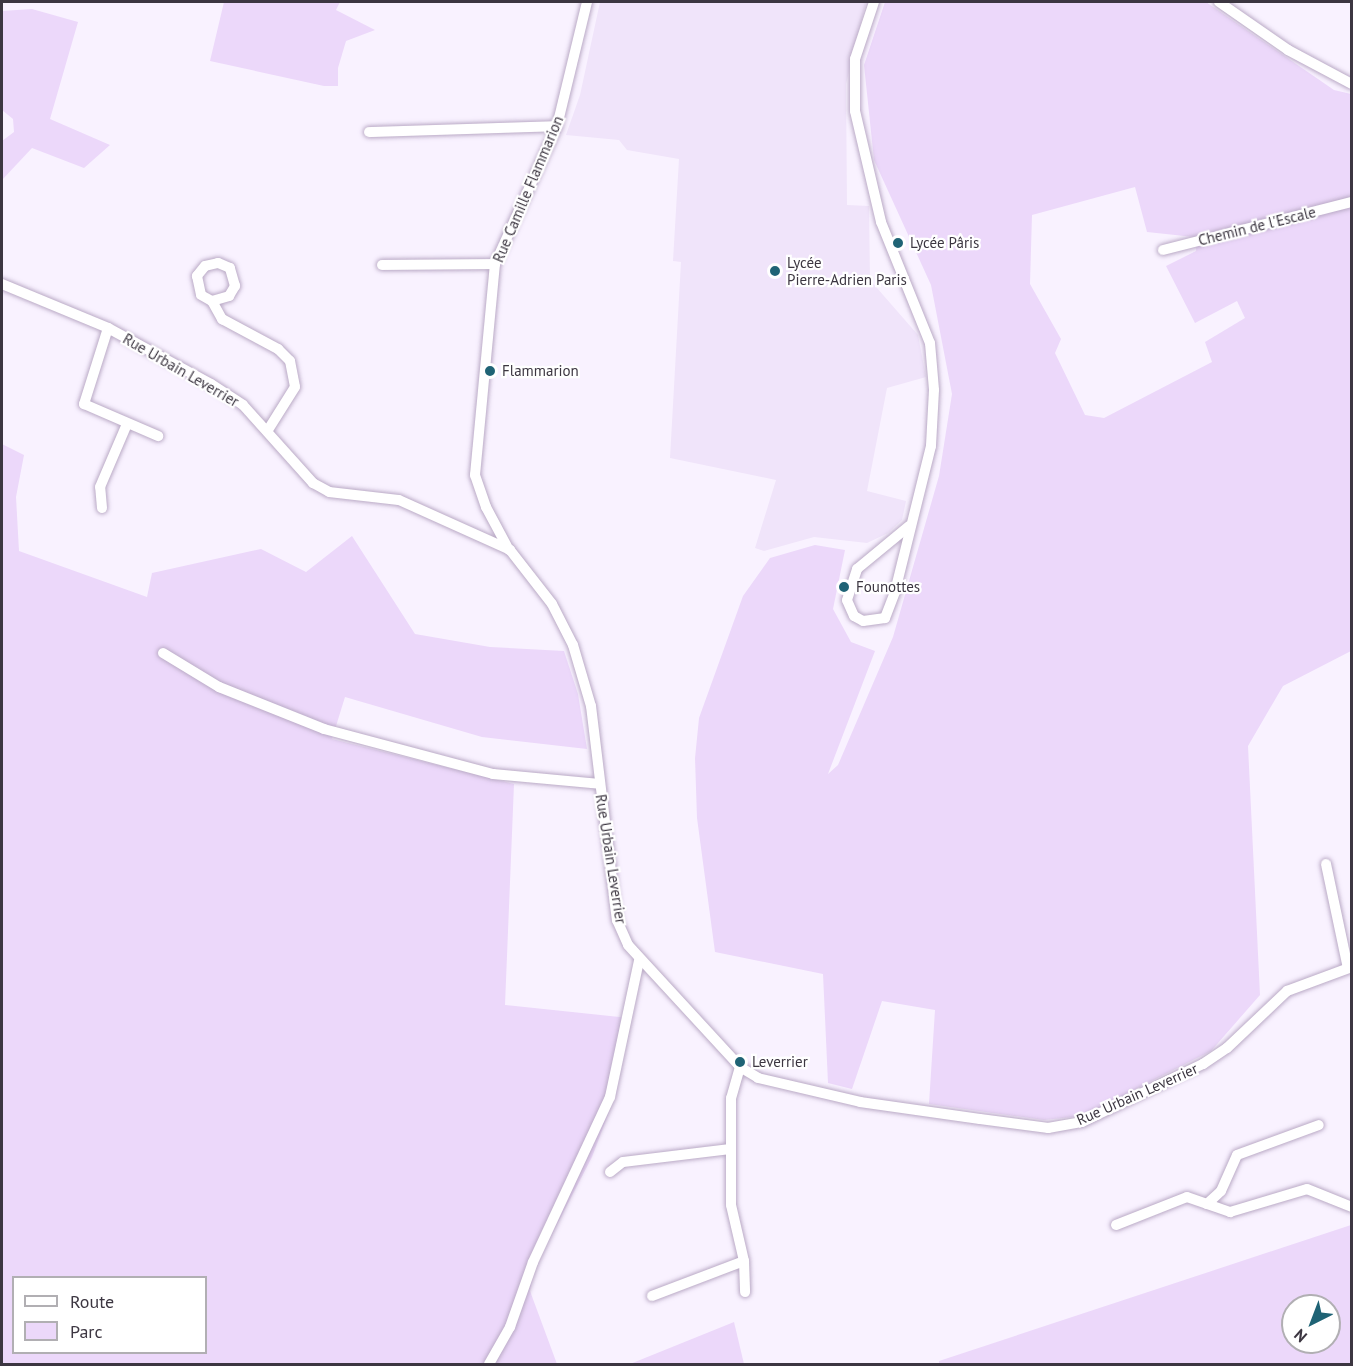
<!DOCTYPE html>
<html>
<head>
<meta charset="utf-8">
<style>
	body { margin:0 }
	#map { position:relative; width:1353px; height:1366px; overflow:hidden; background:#f9f2ff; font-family:"PT Sans",sans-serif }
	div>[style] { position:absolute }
	.built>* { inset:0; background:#f0e4fa }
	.green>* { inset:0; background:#ecd8fa }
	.roads { filter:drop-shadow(0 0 2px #baaac6) drop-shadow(0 0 2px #baaac6) }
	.minor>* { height:10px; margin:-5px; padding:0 5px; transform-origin:5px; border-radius:5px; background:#fff }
	.dots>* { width:16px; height:16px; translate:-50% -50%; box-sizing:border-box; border:3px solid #fff; border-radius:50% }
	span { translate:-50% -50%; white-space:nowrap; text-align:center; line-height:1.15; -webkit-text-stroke:4.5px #fff; paint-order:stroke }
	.street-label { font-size:15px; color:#3c3641 }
	.poi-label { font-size:15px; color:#3c3641 }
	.left { translate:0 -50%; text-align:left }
	.frame { position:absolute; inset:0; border:3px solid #3c3641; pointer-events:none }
	.legend { position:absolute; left:12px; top:1276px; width:195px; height:78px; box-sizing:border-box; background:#fff; border:2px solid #b1afb3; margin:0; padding:8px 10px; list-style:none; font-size:18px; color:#3c3641 }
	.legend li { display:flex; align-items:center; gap:12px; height:30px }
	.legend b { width:30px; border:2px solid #b1afb3 }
	.north { position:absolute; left:1281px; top:1294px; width:60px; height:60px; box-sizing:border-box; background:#fff; border:2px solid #b1afb3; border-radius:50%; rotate:222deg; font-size:16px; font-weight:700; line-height:24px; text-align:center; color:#3c3641 }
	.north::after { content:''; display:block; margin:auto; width:21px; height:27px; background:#1f6375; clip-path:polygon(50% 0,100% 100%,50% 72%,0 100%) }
</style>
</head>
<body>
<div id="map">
	<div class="built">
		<i style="clip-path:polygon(600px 2px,866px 2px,846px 84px,847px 205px,869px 206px,870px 280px,918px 335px,926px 377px,887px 388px,867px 491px,906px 501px,902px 520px,888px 533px,867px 543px,814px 537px,764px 551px,755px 548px,776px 480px,670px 458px,681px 262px,673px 261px,679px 159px,627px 150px,619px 140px,566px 135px,580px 95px)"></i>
	</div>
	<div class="green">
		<i style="clip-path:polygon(224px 2px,340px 2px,336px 10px,375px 30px,346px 41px,338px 68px,338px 86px,324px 86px,210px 61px)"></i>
		<i style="clip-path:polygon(885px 2px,1206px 2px,1334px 90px,1351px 94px,1351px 197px,1194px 237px,1147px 232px,1135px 187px,1032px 215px,1030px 284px,1061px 339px,1055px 353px,1085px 415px,1104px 418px,1212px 362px,1205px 342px,1245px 318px,1237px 301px,1195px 323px,1166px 266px,1196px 251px,1196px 246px,1351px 205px,1351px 651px,1283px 686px,1248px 746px,1260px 995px,1211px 1051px,1082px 1116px,1044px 1120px,929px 1104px,935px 1010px,882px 1001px,852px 1089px,828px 1083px,823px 974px,715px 952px,697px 818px,695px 758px,699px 718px,743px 596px,770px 558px,815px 545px,845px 550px,833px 609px,851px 642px,875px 651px,828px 774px,838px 765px,893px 637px,939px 476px,952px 394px,931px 285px,874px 160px,864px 65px)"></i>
		<i style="clip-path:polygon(32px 9px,78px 22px,50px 119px,110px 145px,84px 168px,32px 148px,2px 180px,2px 141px,14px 132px,13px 119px,2px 110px,2px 11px)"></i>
		<i style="clip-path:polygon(evenodd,2px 444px,24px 455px,16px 497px,19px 551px,147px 597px,152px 573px,261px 549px,306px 572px,352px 536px,415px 634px,490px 647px,564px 651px,578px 694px,587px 749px,482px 737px,345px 697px,332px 739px,514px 784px,505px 1005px,629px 1018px,617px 1091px,592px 1157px,534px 1269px,530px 1291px,557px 1364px,2px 1364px,2px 444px,14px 1278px,206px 1278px,206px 1352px,14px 1352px,14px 1278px)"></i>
		<i style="clip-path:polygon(evenodd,1351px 1225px,1351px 1364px,939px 1364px,939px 1361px,1351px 1225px,1293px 1306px,1329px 1306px,1329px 1342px,1293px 1342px,1293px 1306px)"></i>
		<i style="clip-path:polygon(734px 1322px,744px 1364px,630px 1364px)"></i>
	</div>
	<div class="roads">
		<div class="minor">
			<i style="left:874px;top:2px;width:60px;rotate:108.4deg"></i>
			<i style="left:855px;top:59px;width:52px;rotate:90deg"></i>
			<i style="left:855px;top:111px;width:114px;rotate:76.8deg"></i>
			<i style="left:881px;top:222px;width:131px;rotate:68deg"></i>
			<i style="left:930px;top:343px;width:47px;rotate:85.1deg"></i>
			<i style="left:934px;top:390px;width:56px;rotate:93.1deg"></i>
			<i style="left:931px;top:446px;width:150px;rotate:103.9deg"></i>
			<i style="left:895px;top:592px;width:28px;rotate:111deg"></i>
			<i style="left:885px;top:618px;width:22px;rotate:172deg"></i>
			<i style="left:863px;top:621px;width:10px;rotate:-151deg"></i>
			<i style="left:854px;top:616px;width:17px;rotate:-114deg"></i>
			<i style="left:847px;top:600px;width:33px;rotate:-72deg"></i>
			<i style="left:857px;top:569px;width:67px;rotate:-39.6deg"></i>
			<i style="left:1219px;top:2px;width:84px;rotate:34.8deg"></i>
			<i style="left:1288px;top:50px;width:72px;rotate:28deg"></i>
			<i style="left:369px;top:132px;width:188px;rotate:-1.8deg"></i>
			<i style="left:1163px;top:250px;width:195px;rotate:-14.3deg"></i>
			<i style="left:382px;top:265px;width:113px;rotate:-0.5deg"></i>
			<i style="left:2px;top:284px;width:115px;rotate:22.5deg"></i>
			<i style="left:108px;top:328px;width:117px;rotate:28.5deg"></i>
			<i style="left:211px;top:384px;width:38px;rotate:33deg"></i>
			<i style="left:243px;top:405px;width:105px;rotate:48.1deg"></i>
			<i style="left:313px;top:483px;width:18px;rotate:29deg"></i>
			<i style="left:329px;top:492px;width:70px;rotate:6.5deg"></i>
			<i style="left:399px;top:500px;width:122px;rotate:24.2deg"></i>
			<i style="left:510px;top:550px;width:68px;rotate:52.1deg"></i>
			<i style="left:552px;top:604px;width:46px;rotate:62.9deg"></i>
			<i style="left:573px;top:645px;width:64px;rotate:73.6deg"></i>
			<i style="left:591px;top:706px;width:216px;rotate:83.1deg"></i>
			<i style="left:617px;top:920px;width:27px;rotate:66deg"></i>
			<i style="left:628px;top:945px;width:166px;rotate:47.4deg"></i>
			<i style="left:740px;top:1067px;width:21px;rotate:31deg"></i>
			<i style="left:758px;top:1078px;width:105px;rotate:13.2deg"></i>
			<i style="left:860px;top:1102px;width:121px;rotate:8.1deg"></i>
			<i style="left:980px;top:1119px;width:69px;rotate:7.5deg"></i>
			<i style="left:1048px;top:1128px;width:35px;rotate:-10deg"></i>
			<i style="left:1082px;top:1122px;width:134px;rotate:-25.6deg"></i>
			<i style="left:1203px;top:1064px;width:29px;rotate:-34deg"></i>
			<i style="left:1227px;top:1048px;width:83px;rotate:-43.5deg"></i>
			<i style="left:1287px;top:991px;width:69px;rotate:-20.3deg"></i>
			<i style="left:212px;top:301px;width:18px;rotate:-16deg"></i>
			<i style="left:229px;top:296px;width:12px;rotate:-59deg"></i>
			<i style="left:235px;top:286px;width:19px;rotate:-106deg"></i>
			<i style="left:230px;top:268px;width:13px;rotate:-157deg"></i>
			<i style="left:218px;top:263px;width:13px;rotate:167deg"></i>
			<i style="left:205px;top:266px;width:13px;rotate:129deg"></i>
			<i style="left:197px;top:276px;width:19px;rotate:78deg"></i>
			<i style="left:201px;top:295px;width:13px;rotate:29deg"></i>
			<i style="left:212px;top:301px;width:21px;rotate:61deg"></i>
			<i style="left:222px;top:319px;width:64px;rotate:28.2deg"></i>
			<i style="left:278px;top:349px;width:17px;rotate:45deg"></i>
			<i style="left:290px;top:361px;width:26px;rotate:79deg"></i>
			<i style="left:295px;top:387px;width:51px;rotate:122.1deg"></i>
			<i style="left:108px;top:328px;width:80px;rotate:107.5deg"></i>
			<i style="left:84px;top:404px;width:81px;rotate:23.4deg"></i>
			<i style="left:102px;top:508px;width:21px;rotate:-95deg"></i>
			<i style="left:100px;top:487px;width:69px;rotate:-66.8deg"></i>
			<i style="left:509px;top:550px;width:49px;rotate:-118.1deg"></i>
			<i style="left:486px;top:507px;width:34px;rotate:-109deg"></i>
			<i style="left:475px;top:475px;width:212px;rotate:-84.6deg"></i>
			<i style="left:495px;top:264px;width:151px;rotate:-65.8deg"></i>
			<i style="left:557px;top:126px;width:128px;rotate:-76.4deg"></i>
			<i style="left:163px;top:653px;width:66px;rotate:31.3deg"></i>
			<i style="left:219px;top:687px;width:113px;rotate:21.8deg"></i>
			<i style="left:324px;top:729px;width:175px;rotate:14.9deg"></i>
			<i style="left:493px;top:774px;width:107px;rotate:5.3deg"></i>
			<i style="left:1326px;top:864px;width:106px;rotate:78.1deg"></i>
			<i style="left:740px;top:1067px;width:32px;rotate:106deg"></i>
			<i style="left:731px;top:1098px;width:107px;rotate:90deg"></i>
			<i style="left:731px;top:1205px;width:57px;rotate:76.9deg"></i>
			<i style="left:744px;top:1261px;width:31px;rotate:88deg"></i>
			<i style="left:610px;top:1172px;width:16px;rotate:-38deg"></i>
			<i style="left:623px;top:1162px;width:108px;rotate:-6.9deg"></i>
			<i style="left:1207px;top:1204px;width:19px;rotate:-43deg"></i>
			<i style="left:1221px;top:1191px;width:39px;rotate:-66deg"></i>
			<i style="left:1237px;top:1155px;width:87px;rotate:-20.1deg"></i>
			<i style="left:1116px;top:1225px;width:76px;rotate:-21.5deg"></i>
			<i style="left:1187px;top:1197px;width:46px;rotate:19.2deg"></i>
			<i style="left:1230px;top:1212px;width:80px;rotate:-16.6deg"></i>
			<i style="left:1307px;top:1189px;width:48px;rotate:21.8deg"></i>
			<i style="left:652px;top:1296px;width:98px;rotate:-20.8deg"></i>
			<i style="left:489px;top:1364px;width:43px;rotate:-60.4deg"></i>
			<i style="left:510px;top:1327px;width:69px;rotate:-70.5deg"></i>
			<i style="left:533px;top:1262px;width:182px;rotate:-65deg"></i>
			<i style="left:610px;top:1097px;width:140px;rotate:-78deg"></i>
		</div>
	</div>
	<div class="dots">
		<i style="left:898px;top:243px;background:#1f6375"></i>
		<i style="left:775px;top:271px;background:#1f6375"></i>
		<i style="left:490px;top:371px;background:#1f6375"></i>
		<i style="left:844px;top:587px;background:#1f6375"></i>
		<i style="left:740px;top:1062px;background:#1f6375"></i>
	</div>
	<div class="street-label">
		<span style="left:528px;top:189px;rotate:-67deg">Rue Camille Flammarion</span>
		<span style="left:1257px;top:226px;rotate:-14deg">Chemin de l'Escale</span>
		<span style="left:181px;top:370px;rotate:30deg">Rue Urbain Leverrier</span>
		<span style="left:611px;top:859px;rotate:81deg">Rue Urbain Leverrier</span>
		<span style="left:1137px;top:1094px;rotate:-24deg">Rue Urbain Leverrier</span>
	</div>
	<div class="poi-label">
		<span class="left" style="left:910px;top:243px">Lycée Pâris</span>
		<span class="left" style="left:787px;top:271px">Lycée<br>Pierre-Adrien Paris</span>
		<span class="left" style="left:502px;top:371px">Flammarion</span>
		<span class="left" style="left:856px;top:587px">Founottes</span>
		<span class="left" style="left:752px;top:1062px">Leverrier</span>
	</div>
	<div class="frame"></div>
	<ul class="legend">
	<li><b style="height:8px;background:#fff"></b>Route</li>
	<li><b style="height:16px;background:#ecd8fa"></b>Parc</li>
	</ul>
	<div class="north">N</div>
</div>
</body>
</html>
